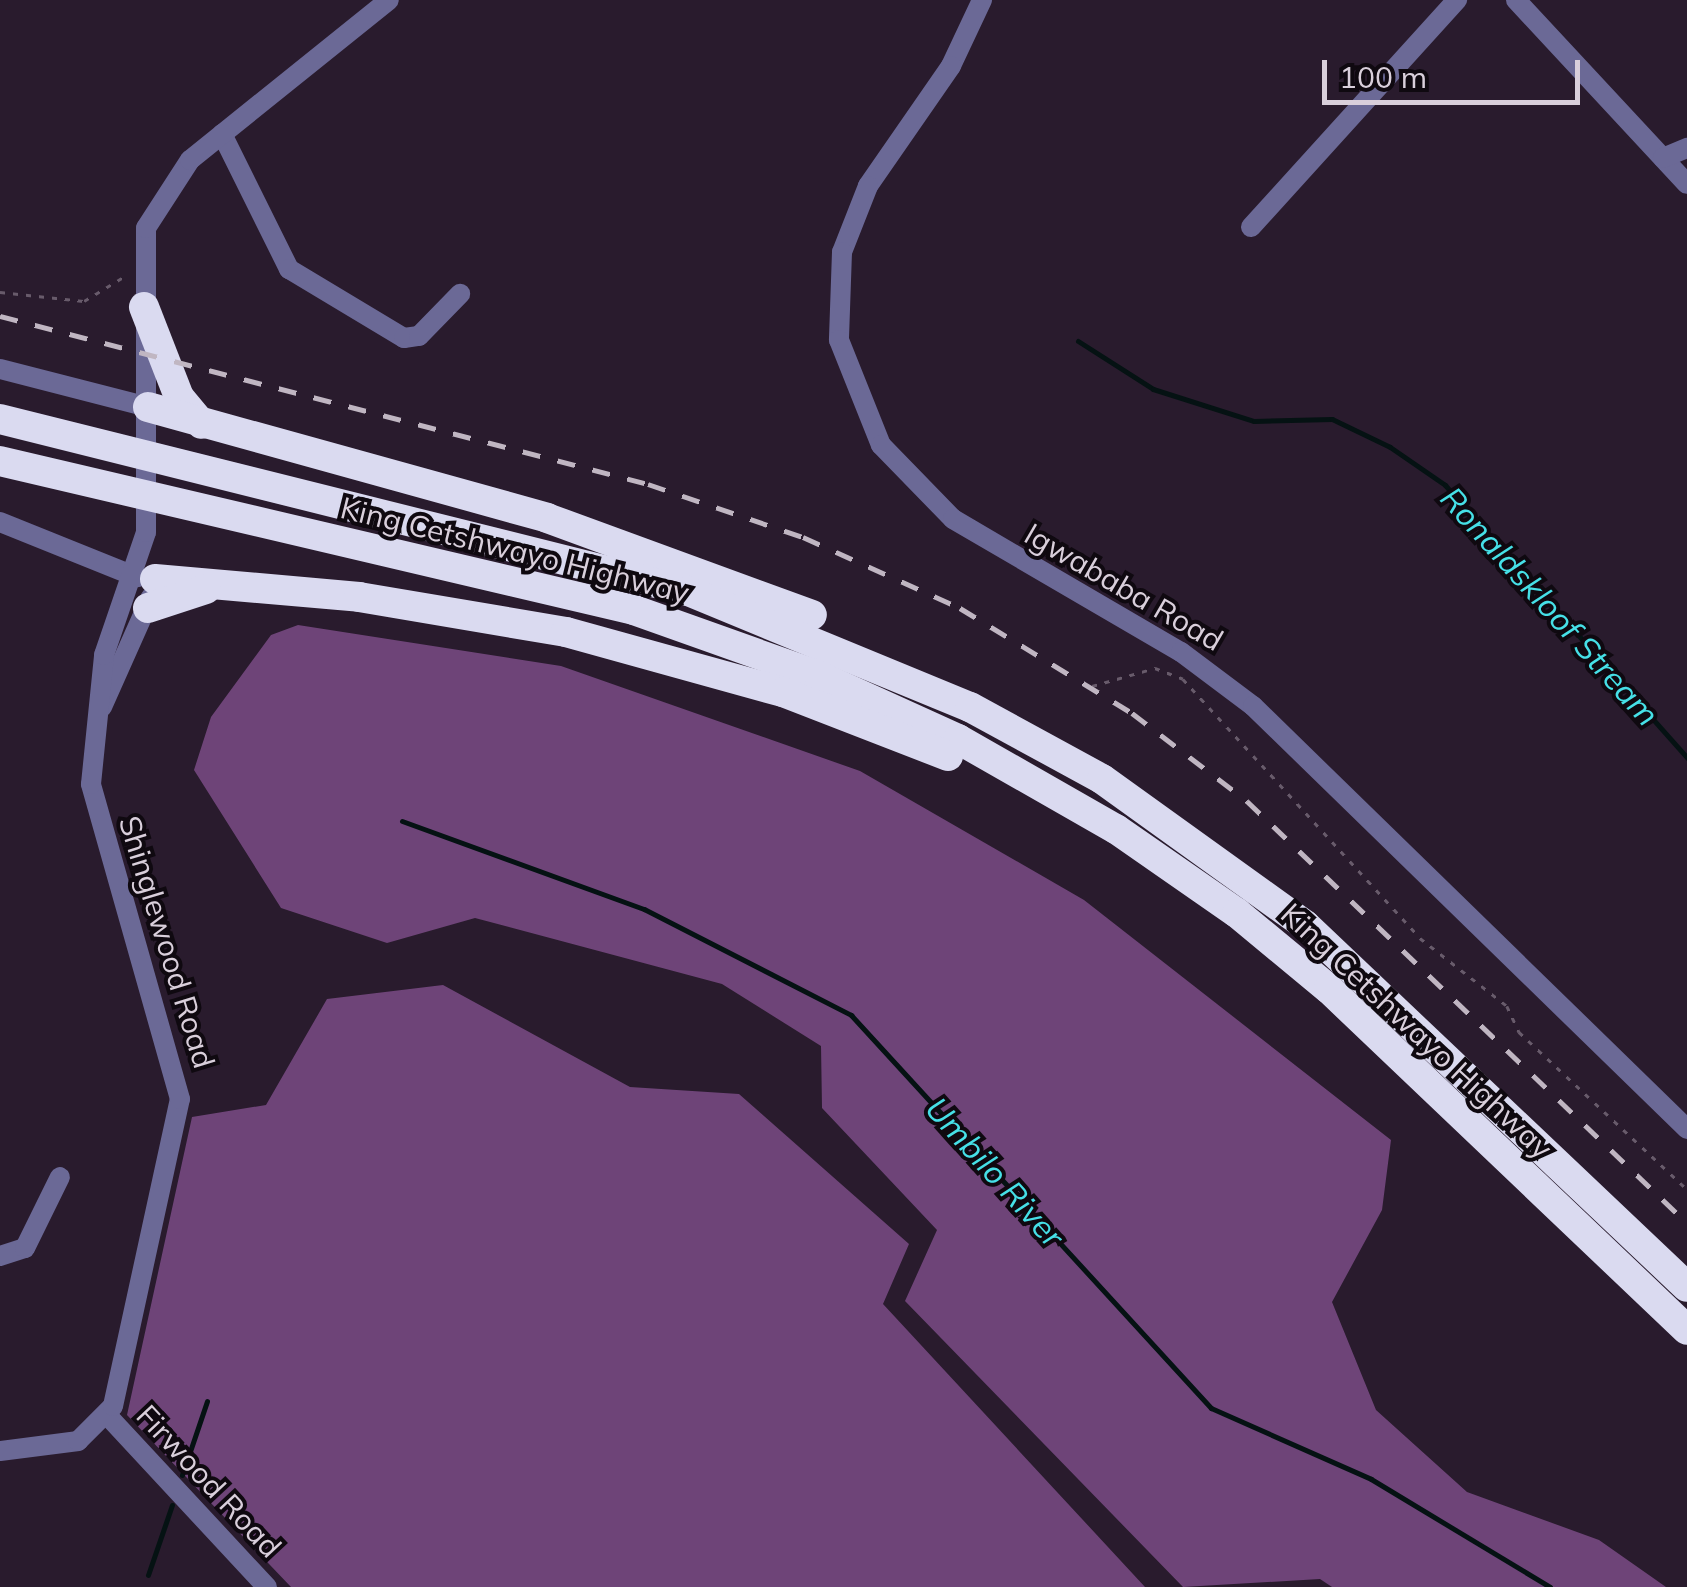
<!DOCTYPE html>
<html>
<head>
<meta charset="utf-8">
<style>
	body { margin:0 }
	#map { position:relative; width:1687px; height:1587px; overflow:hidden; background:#291b2d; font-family:Mulish,sans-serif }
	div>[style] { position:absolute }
	.forest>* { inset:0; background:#6e4478 }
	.stream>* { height:5px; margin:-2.5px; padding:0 2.5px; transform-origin:2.5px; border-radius:2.5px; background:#051213 }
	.path>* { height:2.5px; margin-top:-1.25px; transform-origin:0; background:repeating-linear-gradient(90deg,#685b6b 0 5px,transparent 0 13px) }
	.minor>* { height:20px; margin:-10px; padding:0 10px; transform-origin:10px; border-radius:10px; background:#6b6996 }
	.highway>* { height:30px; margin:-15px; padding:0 15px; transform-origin:15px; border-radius:15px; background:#dadaf0 }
	.rail>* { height:5px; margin-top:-2.5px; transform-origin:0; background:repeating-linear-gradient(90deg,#c0b6c2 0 18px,transparent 0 36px) }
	span { translate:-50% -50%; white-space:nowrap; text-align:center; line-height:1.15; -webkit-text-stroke:8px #0f0910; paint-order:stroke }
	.street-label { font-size:30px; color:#d9cfdb }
	.water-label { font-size:32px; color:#46e0e7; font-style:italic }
	.scale { position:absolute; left:1322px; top:60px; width:258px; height:45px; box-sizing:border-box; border:5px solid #d9cfdb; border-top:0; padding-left:12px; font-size:30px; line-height:35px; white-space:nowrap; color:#d9cfdb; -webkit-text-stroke:8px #0f0910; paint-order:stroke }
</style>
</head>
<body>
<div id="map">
	<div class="forest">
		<i style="clip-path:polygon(298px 625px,561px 666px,860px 771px,1084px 900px,1391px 1140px,1382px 1210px,1332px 1302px,1376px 1410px,1467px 1492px,1599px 1540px,1666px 1587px,1332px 1587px,1320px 1579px,1183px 1587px,905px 1301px,937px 1230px,822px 1108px,821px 1046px,722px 984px,475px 918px,387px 943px,281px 908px,194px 770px,211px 717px,271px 635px)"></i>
		<i style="clip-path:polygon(443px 985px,630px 1087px,739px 1094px,909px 1244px,883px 1304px,1145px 1587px,291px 1587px,127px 1415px,192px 1117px,266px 1105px,327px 999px)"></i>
	</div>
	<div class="stream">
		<i style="left:1078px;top:341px;width:89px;rotate:32.6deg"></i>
		<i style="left:1153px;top:389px;width:106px;rotate:17.6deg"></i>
		<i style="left:1254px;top:421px;width:78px;rotate:-1.5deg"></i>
		<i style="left:1332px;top:419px;width:64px;rotate:25.8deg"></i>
		<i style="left:1390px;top:447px;width:67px;rotate:34.6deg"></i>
		<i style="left:1445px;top:485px;width:365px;rotate:48.4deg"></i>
		<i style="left:402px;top:821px;width:258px;rotate:20deg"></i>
		<i style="left:644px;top:909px;width:233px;rotate:27.1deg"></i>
		<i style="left:851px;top:1015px;width:533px;rotate:47.51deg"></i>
		<i style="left:1211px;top:1408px;width:175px;rotate:23.9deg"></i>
		<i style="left:1371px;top:1479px;width:209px;rotate:31.1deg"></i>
		<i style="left:182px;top:1475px;width:78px;rotate:-71.3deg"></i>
		<i style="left:148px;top:1575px;width:74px;rotate:-71.1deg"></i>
	</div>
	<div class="path">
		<i style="left:0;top:292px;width:84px;rotate:6.1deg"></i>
		<i style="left:84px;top:301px;width:48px;rotate:-31.4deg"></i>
		<i style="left:1092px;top:686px;width:66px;rotate:-15.9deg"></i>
		<i style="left:1155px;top:668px;width:30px;rotate:21deg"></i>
		<i style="left:1183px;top:679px;width:351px;rotate:47.5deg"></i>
		<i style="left:1420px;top:938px;width:110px;rotate:38deg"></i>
		<i style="left:1507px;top:1006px;width:29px;rotate:65deg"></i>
		<i style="left:1519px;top:1032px;width:230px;rotate:43.1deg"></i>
	</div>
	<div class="minor">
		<i style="left:982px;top:0;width:73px;rotate:115.2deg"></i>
		<i style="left:951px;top:66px;width:146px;rotate:124.7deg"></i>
		<i style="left:868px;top:186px;width:71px;rotate:111.5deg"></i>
		<i style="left:842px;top:252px;width:88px;rotate:92deg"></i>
		<i style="left:839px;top:340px;width:113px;rotate:68.2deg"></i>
		<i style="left:881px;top:445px;width:103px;rotate:45.8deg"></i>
		<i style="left:953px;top:519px;width:264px;rotate:30.3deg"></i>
		<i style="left:1181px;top:652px;width:90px;rotate:36.9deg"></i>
		<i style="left:1253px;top:706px;width:606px;rotate:44.26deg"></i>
		<i style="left:1516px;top:0;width:251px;rotate:47.1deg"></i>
		<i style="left:222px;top:134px;width:151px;rotate:63.6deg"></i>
		<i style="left:289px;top:269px;width:134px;rotate:31deg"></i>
		<i style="left:404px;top:338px;width:15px;rotate:-8deg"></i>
		<i style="left:419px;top:336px;width:59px;rotate:-45.7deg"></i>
		<i style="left:1663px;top:158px;width:26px;rotate:-23deg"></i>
		<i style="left:1251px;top:227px;width:307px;rotate:-47.8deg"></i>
		<i style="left:0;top:369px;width:153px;rotate:14.4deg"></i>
		<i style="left:0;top:522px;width:148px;rotate:21.9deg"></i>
		<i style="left:102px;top:707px;width:120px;rotate:-66deg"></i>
		<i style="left:0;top:1256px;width:26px;rotate:-18deg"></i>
		<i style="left:25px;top:1248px;width:79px;rotate:-63.8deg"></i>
		<i style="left:107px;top:1415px;width:235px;rotate:47.1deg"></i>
		<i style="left:0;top:1451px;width:79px;rotate:-7.3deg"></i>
		<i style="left:78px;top:1441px;width:49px;rotate:-45deg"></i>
		<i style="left:113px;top:1406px;width:314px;rotate:-77.7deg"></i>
		<i style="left:180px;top:1099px;width:327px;rotate:-105.8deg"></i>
		<i style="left:91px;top:784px;width:130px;rotate:-84.2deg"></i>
		<i style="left:104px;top:655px;width:130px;rotate:-71.1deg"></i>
		<i style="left:146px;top:532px;width:304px;rotate:-90deg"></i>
		<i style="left:146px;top:228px;width:81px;rotate:-57.1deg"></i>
		<i style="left:190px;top:160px;width:255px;rotate:-38.8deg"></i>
	</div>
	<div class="highway">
		<i style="left:144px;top:307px;width:97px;rotate:68.7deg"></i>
		<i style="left:179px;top:397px;width:35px;rotate:50deg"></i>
		<i style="left:148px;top:407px;width:414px;rotate:15.5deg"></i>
		<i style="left:547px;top:518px;width:282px;rotate:20.1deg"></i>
		<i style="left:0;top:419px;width:709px;rotate:14.04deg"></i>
		<i style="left:688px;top:591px;width:305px;rotate:22.4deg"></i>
		<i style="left:970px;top:707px;width:150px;rotate:28.6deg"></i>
		<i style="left:1102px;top:779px;width:250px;rotate:35.7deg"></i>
		<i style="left:1305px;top:925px;width:526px;rotate:43.46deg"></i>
		<i style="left:0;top:461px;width:651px;rotate:13.23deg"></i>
		<i style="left:634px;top:610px;width:196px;rotate:19.6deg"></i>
		<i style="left:819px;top:676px;width:153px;rotate:24.4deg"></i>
		<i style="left:958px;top:739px;width:182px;rotate:29.7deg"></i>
		<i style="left:1116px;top:829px;width:147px;rotate:34.8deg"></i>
		<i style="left:1237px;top:913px;width:119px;rotate:39.6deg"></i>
		<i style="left:1329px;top:989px;width:494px;rotate:43.6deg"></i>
		<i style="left:155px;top:579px;width:205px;rotate:5deg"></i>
		<i style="left:359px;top:597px;width:210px;rotate:9.6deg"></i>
		<i style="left:566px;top:632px;width:225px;rotate:15.5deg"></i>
		<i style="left:783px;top:692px;width:177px;rotate:21.2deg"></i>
		<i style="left:148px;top:608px;width:61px;rotate:-18.1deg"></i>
	</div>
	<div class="rail">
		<i style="left:0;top:316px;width:669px;rotate:14.53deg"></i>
		<i style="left:648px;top:484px;width:164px;rotate:18.9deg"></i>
		<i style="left:803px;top:537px;width:172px;rotate:24.3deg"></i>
		<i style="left:960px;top:608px;width:202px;rotate:31.4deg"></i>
		<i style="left:1132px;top:713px;width:145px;rotate:37.4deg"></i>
		<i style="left:1247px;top:801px;width:610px;rotate:43.8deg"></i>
	</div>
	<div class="street-label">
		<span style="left:515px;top:550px;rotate:14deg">King Cetshwayo Highway</span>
		<span style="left:1124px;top:587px;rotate:30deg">Igwababa Road</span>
		<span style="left:167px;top:942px;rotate:73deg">Shinglewood Road</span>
		<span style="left:1417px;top:1031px;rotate:43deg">King Cetshwayo Highway</span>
		<span style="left:209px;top:1481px;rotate:47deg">Firwood Road</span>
	</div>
	<div class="water-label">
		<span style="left:1550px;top:606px;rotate:48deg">Ronaldskloof Stream</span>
		<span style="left:995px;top:1172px;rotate:48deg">Umbilo River</span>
	</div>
	<div class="scale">100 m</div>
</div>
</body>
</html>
